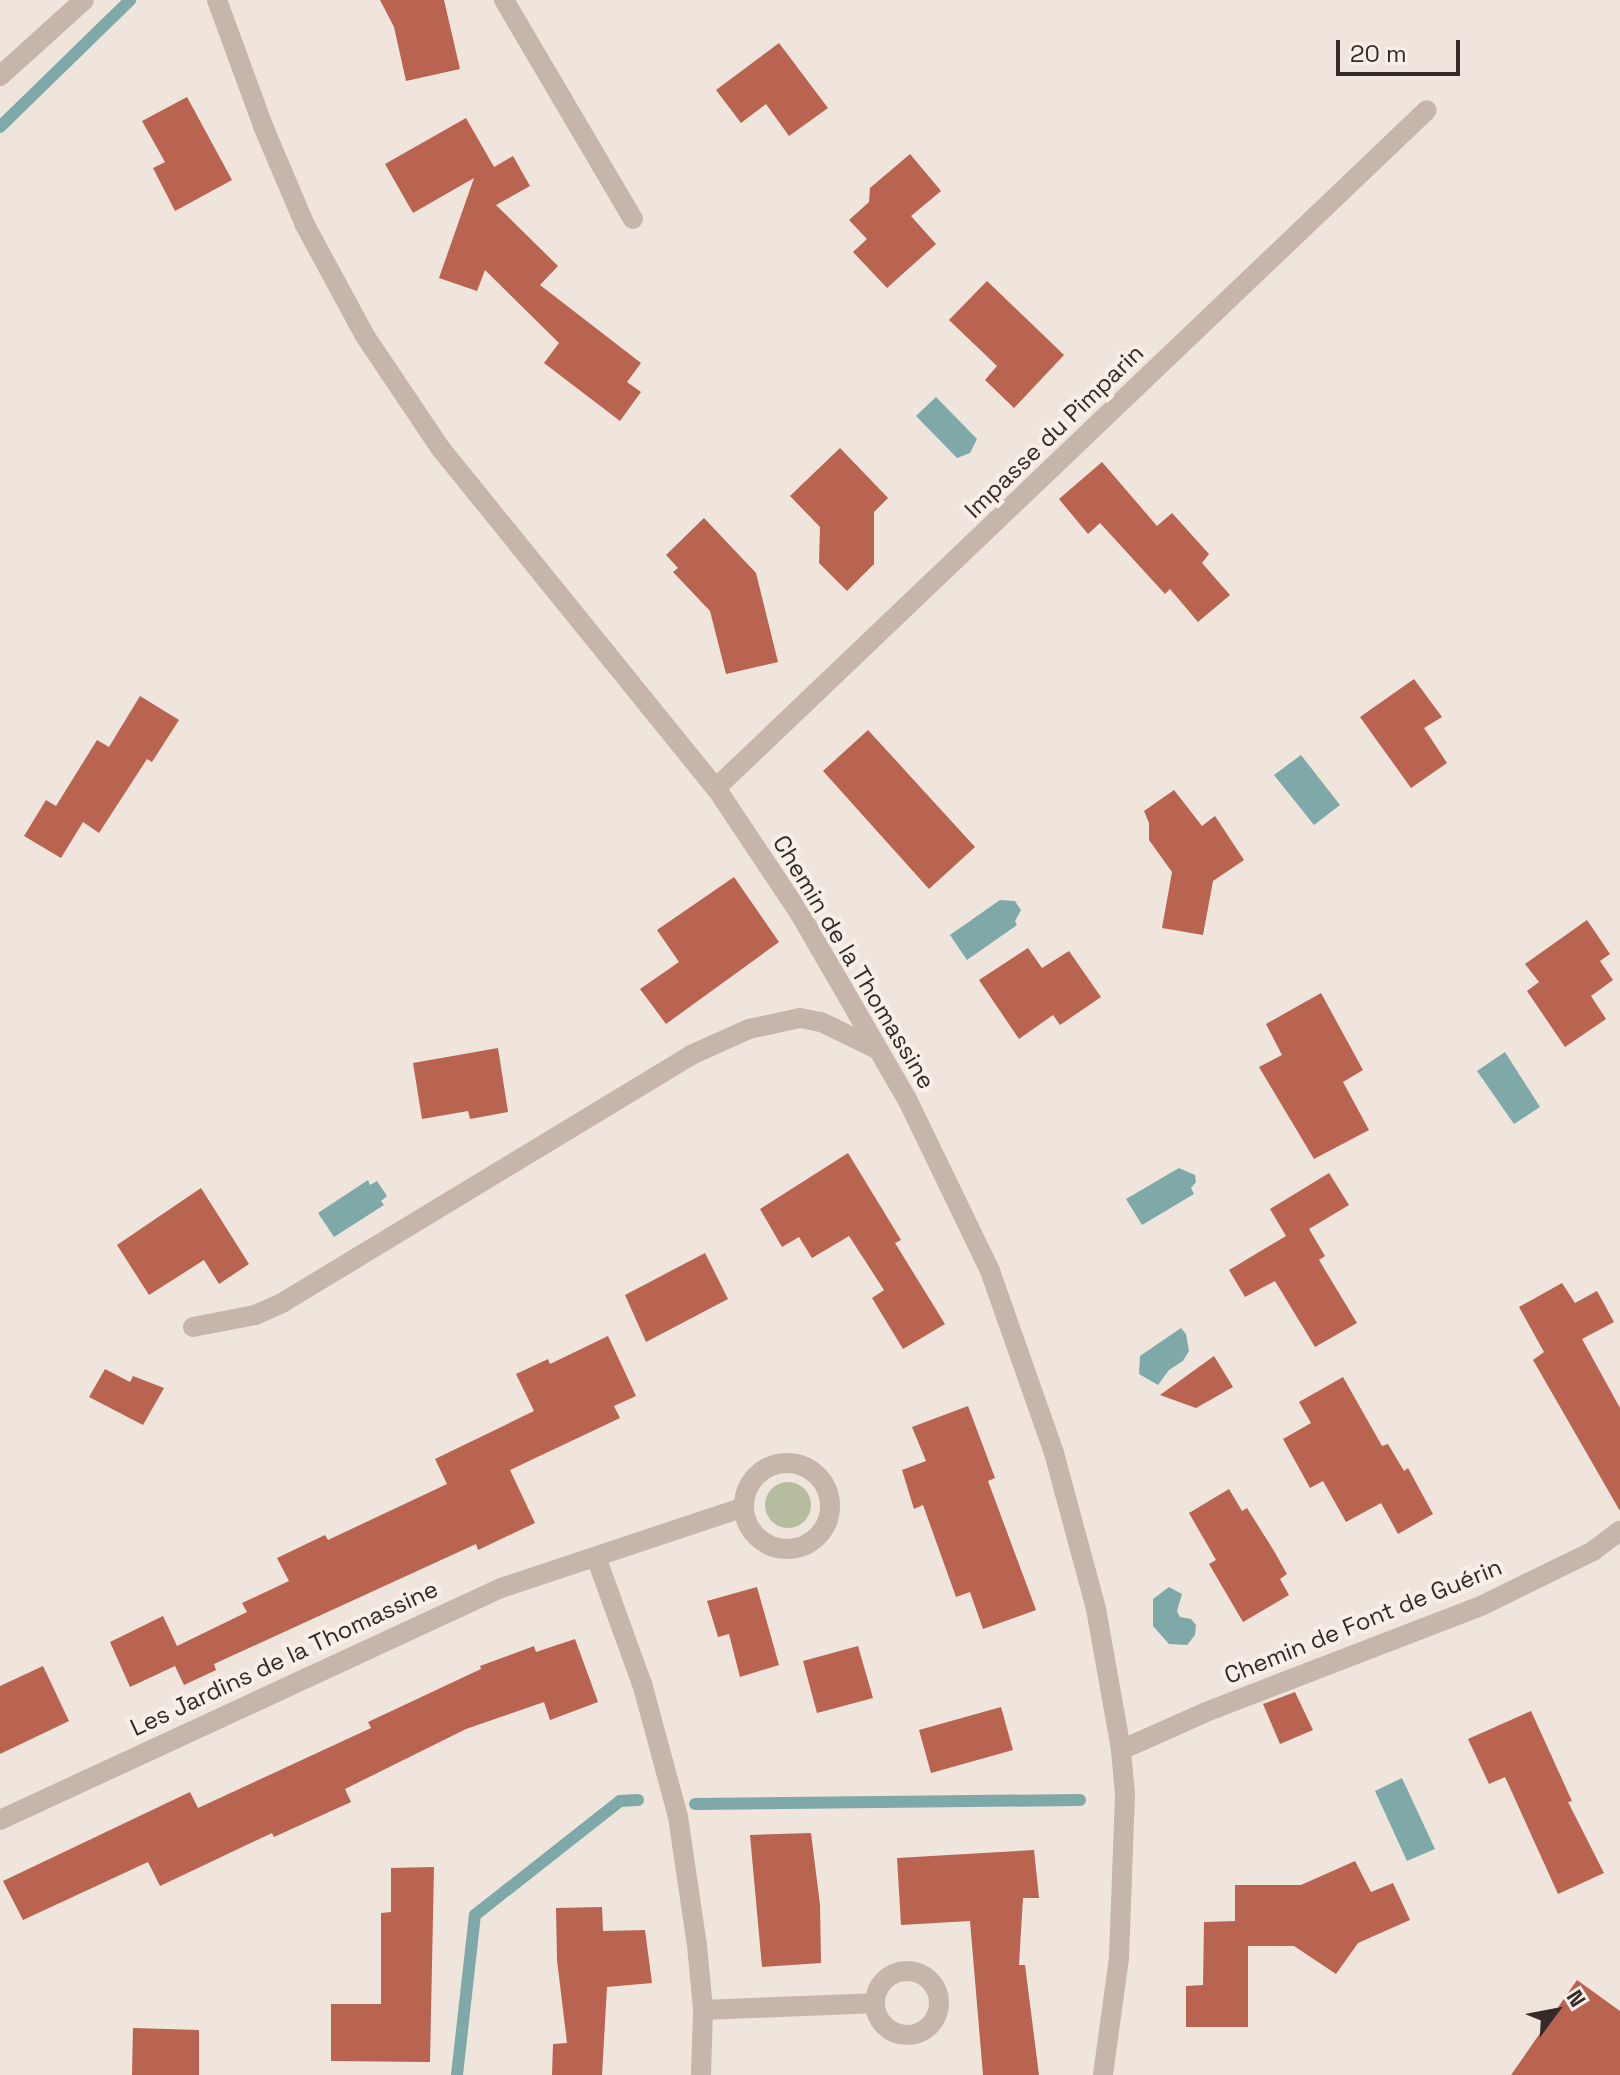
<!DOCTYPE html>
<html>
<head>
<meta charset="utf-8">
<style>
	body { margin:0 }
	#map { position:relative; width:1620px; height:2075px; overflow:hidden; background:#efe5dd; font-family:"Space Grotesk",sans-serif }
	div>[style] { position:absolute }
	.green>* { inset:0; background:#b5bd9e }
	.round { border-radius:50% }
	.water>* { inset:0; background:#7fa9a8 }
	.stream>* { height:12px; margin:-6px; padding:0 6px; transform-origin:6px; border-radius:6px; background:#7fa9a8 }
	.building>* { inset:0; background:#b96351 }
	.lane>* { height:20px; margin:-10px; padding:0 10px; transform-origin:10px; border-radius:10px; background:#c6b5aa }
	.street>* { height:20px; margin:-10px; padding:0 10px; transform-origin:10px; border-radius:10px; background:#c6b5aa }
	.street>.ring { margin:-10px; padding:0; box-sizing:content-box; background:none; border:20px solid #c6b5aa; border-radius:50% }
	span { translate:-50% -50%; white-space:nowrap; text-align:center; line-height:1.15; -webkit-text-stroke:8px #f7efe8; paint-order:stroke }
	.street-label { font-size:24px; color:#342b29 }
	.north { position:absolute; left:1516px; top:1971px; width:80px; height:80px; -webkit-text-stroke:6px #f7efe8; paint-order:stroke; rotate:58deg; font-size:22px; font-weight:700; line-height:32px; text-align:center; color:#342b29 }
	.north::after { content:''; display:block; margin:auto; width:28px; height:36px; background:#342b29; clip-path:polygon(50% 0,100% 100%,50% 72%,0 100%) }
	.scale { position:absolute; left:1336px; top:40px; width:124px; height:36px; box-sizing:border-box; border:4px solid #342b29; border-top:0; padding-left:10px; font-size:24px; line-height:28px; white-space:nowrap; color:#342b29; -webkit-text-stroke:6px #f7efe8; paint-order:stroke }
</style>
</head>
<body>
<div id="map">
	<div class="green">
		<i class="round" style="left:765px;top:1482px;width:46px;height:46px"></i>
	</div>
	<div class="water">
		<i style="clip-path:polygon(936px 397px,977px 439px,970px 453px,957px 458px,916px 416px)"></i>
		<i style="clip-path:polygon(1301px 755px,1340px 805px,1314px 825px,1274px 775px)"></i>
		<i style="clip-path:polygon(1000px 900px,1015px 901px,1021px 910px,1015px 921px,1017px 925px,967px 960px,950px 935px)"></i>
		<i style="clip-path:polygon(1505px 1052px,1540px 1107px,1514px 1124px,1477px 1071px)"></i>
		<i style="clip-path:polygon(1179px 1168px,1195px 1175px,1196px 1182px,1191px 1188px,1194px 1194px,1142px 1225px,1126px 1199px)"></i>
		<i style="clip-path:polygon(368px 1180px,370px 1185px,377px 1181px,387px 1196px,381px 1201px,384px 1205px,334px 1237px,318px 1213px)"></i>
		<i style="clip-path:polygon(1181px 1328px,1186px 1334px,1189px 1351px,1183px 1361px,1169px 1370px,1158px 1385px,1139px 1374px,1140px 1356px)"></i>
		<i style="clip-path:polygon(1169px 1587px,1182px 1594px,1177px 1611px,1180px 1617px,1191px 1619px,1196px 1625px,1195px 1635px,1187px 1645px,1169px 1644px,1153px 1626px,1153px 1599px)"></i>
		<i style="clip-path:polygon(1402px 1778px,1435px 1849px,1407px 1861px,1375px 1791px)"></i>
	</div>
	<div class="stream">
		<i style="left:0;top:127px;width:182px;rotate:-44.3deg"></i>
		<i style="left:695px;top:1804px;width:385px;rotate:-0.6deg"></i>
		<i style="left:457px;top:2075px;width:161px;rotate:-83.6deg"></i>
		<i style="left:475px;top:1915px;width:184px;rotate:-38.2deg"></i>
		<i style="left:620px;top:1801px;width:18px;rotate:-3deg"></i>
	</div>
	<div class="building">
		<i style="clip-path:polygon(380px 0,444px 0,460px 69px,406px 81px,394px 27px)"></i>
		<i style="clip-path:polygon(779px 43px,828px 108px,789px 136px,766px 104px,741px 123px,716px 90px)"></i>
		<i style="clip-path:polygon(187px 97px,232px 180px,175px 211px,153px 168px,165px 162px,142px 121px)"></i>
		<i style="clip-path:polygon(466px 118px,494px 167px,513px 156px,530px 186px,496px 205px,558px 266px,540px 285px,641px 363px,627px 382px,641px 392px,620px 421px,544px 363px,559px 343px,485px 270px,477px 291px,439px 278px,474px 178px,413px 213px,385px 164px)"></i>
		<i style="clip-path:polygon(910px 154px,941px 191px,911px 216px,936px 244px,887px 288px,853px 252px,867px 239px,849px 220px,869px 202px,870px 188px)"></i>
		<i style="clip-path:polygon(987px 281px,1064px 355px,1014px 408px,985px 380px,997px 366px,949px 320px)"></i>
		<i style="clip-path:polygon(840px 448px,888px 498px,874px 512px,874px 564px,847px 591px,819px 563px,820px 527px,790px 496px)"></i>
		<i style="clip-path:polygon(1102px 462px,1157px 526px,1172px 513px,1209px 554px,1202px 563px,1230px 595px,1198px 622px,1170px 589px,1165px 594px,1100px 523px,1088px 534px,1059px 499px)"></i>
		<i style="clip-path:polygon(704px 518px,756px 573px,778px 662px,726px 674px,710px 611px,673px 572px,678px 568px,666px 555px)"></i>
		<i style="clip-path:polygon(1414px 679px,1442px 717px,1424px 728px,1447px 763px,1411px 788px,1360px 717px)"></i>
		<i style="clip-path:polygon(140px 696px,179px 720px,152px 762px,147px 759px,99px 833px,83px 822px,61px 858px,24px 836px,46px 800px,56px 806px,97px 740px,109px 747px)"></i>
		<i style="clip-path:polygon(868px 730px,975px 847px,929px 889px,823px 771px)"></i>
		<i style="clip-path:polygon(1174px 790px,1202px 826px,1215px 816px,1244px 860px,1213px 881px,1203px 935px,1162px 928px,1172px 872px,1149px 840px,1149px 823px,1144px 811px)"></i>
		<i style="clip-path:polygon(734px 877px,779px 942px,666px 1024px,640px 989px,679px 962px,657px 930px)"></i>
		<i style="clip-path:polygon(1587px 920px,1610px 954px,1600px 961px,1613px 980px,1591px 996px,1606px 1019px,1565px 1047px,1527px 991px,1539px 982px,1525px 964px)"></i>
		<i style="clip-path:polygon(1028px 948px,1042px 968px,1069px 951px,1101px 997px,1060px 1025px,1053px 1015px,1019px 1039px,979px 980px)"></i>
		<i style="clip-path:polygon(1321px 993px,1363px 1070px,1343px 1082px,1369px 1130px,1314px 1159px,1259px 1067px,1282px 1055px,1266px 1024px)"></i>
		<i style="clip-path:polygon(498px 1048px,508px 1112px,470px 1119px,468px 1111px,422px 1119px,413px 1063px)"></i>
		<i style="clip-path:polygon(848px 1153px,901px 1240px,895px 1243px,945px 1324px,903px 1349px,872px 1298px,884px 1290px,849px 1236px,812px 1258px,799px 1237px,782px 1247px,760px 1209px)"></i>
		<i style="clip-path:polygon(1329px 1173px,1349px 1205px,1309px 1229px,1325px 1256px,1319px 1260px,1357px 1323px,1315px 1347px,1275px 1281px,1245px 1297px,1229px 1270px,1286px 1236px,1270px 1209px)"></i>
		<i style="clip-path:polygon(201px 1188px,249px 1264px,219px 1284px,204px 1260px,149px 1295px,117px 1245px)"></i>
		<i style="clip-path:polygon(705px 1253px,728px 1299px,646px 1342px,625px 1295px)"></i>
		<i style="clip-path:polygon(1562px 1283px,1575px 1303px,1597px 1291px,1614px 1322px,1582px 1339px,1620px 1408px,1620px 1511px,1533px 1360px,1544px 1352px,1519px 1307px)"></i>
		<i style="clip-path:polygon(608px 1336px,636px 1396px,614px 1406px,620px 1418px,510px 1470px,535px 1523px,478px 1550px,476px 1544px,214px 1664px,216px 1670px,184px 1685px,175px 1666px,130px 1687px,110px 1642px,163px 1616px,177px 1646px,247px 1612px,242px 1603px,289px 1581px,277px 1558px,325px 1535px,328px 1540px,447px 1484px,435px 1459px,534px 1411px,516px 1374px,548px 1359px,550px 1364px)"></i>
		<i style="clip-path:polygon(1214px 1356px,1233px 1387px,1196px 1408px,1160px 1395px)"></i>
		<i style="clip-path:polygon(105px 1369px,130px 1382px,133px 1376px,164px 1388px,143px 1425px,89px 1397px)"></i>
		<i style="clip-path:polygon(1343px 1377px,1382px 1446px,1388px 1444px,1404px 1471px,1408px 1468px,1433px 1514px,1398px 1534px,1381px 1503px,1346px 1522px,1323px 1481px,1310px 1488px,1283px 1439px,1311px 1423px,1299px 1402px)"></i>
		<i style="clip-path:polygon(968px 1406px,995px 1478px,988px 1481px,1036px 1610px,983px 1629px,970px 1592px,956px 1597px,923px 1505px,914px 1509px,902px 1470px,926px 1461px,912px 1427px)"></i>
		<i style="clip-path:polygon(1229px 1489px,1242px 1511px,1247px 1508px,1274px 1551px,1287px 1574px,1280px 1579px,1289px 1595px,1243px 1622px,1209px 1564px,1216px 1560px,1189px 1513px)"></i>
		<i style="clip-path:polygon(757px 1587px,779px 1665px,740px 1677px,729px 1634px,718px 1637px,707px 1601px)"></i>
		<i style="clip-path:polygon(575px 1639px,598px 1702px,550px 1720px,544px 1702px,466px 1729px,345px 1789px,351px 1802px,274px 1837px,272px 1833px,160px 1886px,148px 1862px,23px 1920px,3px 1881px,190px 1792px,198px 1808px,371px 1728px,368px 1722px,481px 1669px,480px 1666px,534px 1646px,536px 1652px)"></i>
		<i style="clip-path:polygon(858px 1646px,873px 1698px,817px 1713px,803px 1661px)"></i>
		<i style="clip-path:polygon(43px 1666px,69px 1721px,0 1754px,0 1686px)"></i>
		<i style="clip-path:polygon(1295px 1692px,1313px 1730px,1280px 1744px,1263px 1704px)"></i>
		<i style="clip-path:polygon(1001px 1707px,1013px 1750px,931px 1773px,919px 1730px)"></i>
		<i style="clip-path:polygon(1531px 1711px,1572px 1801px,1568px 1802px,1604px 1873px,1558px 1894px,1505px 1777px,1489px 1784px,1468px 1739px)"></i>
		<i style="clip-path:polygon(811px 1833px,820px 1905px,821px 1963px,762px 1967px,750px 1835px)"></i>
		<i style="clip-path:polygon(1034px 1850px,1039px 1898px,1023px 1898px,1019px 1965px,1025px 1965px,1039px 2075px,983px 2075px,970px 1921px,901px 1925px,897px 1858px)"></i>
		<i style="clip-path:polygon(1355px 1861px,1371px 1892px,1393px 1883px,1410px 1920px,1358px 1943px,1336px 1974px,1294px 1946px,1248px 1946px,1248px 2027px,1186px 2027px,1186px 1986px,1203px 1985px,1204px 1922px,1235px 1921px,1235px 1885px,1301px 1885px)"></i>
		<i style="clip-path:polygon(434px 1867px,430px 2062px,331px 2061px,331px 2004px,381px 2004px,381px 1913px,391px 1912px,391px 1868px)"></i>
		<i style="clip-path:polygon(602px 1907px,603px 1931px,645px 1930px,652px 1983px,607px 1987px,602px 2075px,552px 2075px,553px 2044px,567px 2043px,557px 1960px,556px 1908px)"></i>
		<i style="clip-path:polygon(1577px 1980px,1620px 2011px,1620px 2075px,1511px 2075px)"></i>
		<i style="clip-path:polygon(133px 2028px,199px 2030px,199px 2075px,132px 2075px)"></i>
	</div>
	<div class="lane">
		<i style="left:193px;top:1327px;width:63px;rotate:-11deg"></i>
		<i style="left:255px;top:1315px;width:30px;rotate:-24deg"></i>
		<i style="left:282px;top:1303px;width:478px;rotate:-31.2deg"></i>
		<i style="left:691px;top:1055px;width:64px;rotate:-24.1deg"></i>
		<i style="left:749px;top:1029px;width:52px;rotate:-12.2deg"></i>
		<i style="left:800px;top:1018px;width:21px;rotate:11deg"></i>
		<i style="left:821px;top:1022px;width:62px;rotate:25.7deg"></i>
	</div>
	<div class="street">
		<i style="left:217px;top:0;width:134px;rotate:69.9deg"></i>
		<i style="left:263px;top:126px;width:108px;rotate:67deg"></i>
		<i style="left:305px;top:225px;width:126px;rotate:61.6deg"></i>
		<i style="left:365px;top:336px;width:136px;rotate:56.1deg"></i>
		<i style="left:441px;top:449px;width:437px;rotate:51deg"></i>
		<i style="left:716px;top:788px;width:151px;rotate:56.3deg"></i>
		<i style="left:800px;top:914px;width:214px;rotate:60deg"></i>
		<i style="left:907px;top:1099px;width:191px;rotate:64.2deg"></i>
		<i style="left:990px;top:1271px;width:193px;rotate:70.6deg"></i>
		<i style="left:1054px;top:1453px;width:162px;rotate:74.9deg"></i>
		<i style="left:1096px;top:1609px;width:143px;rotate:79.9deg"></i>
		<i style="left:1121px;top:1750px;width:44px;rotate:84.8deg"></i>
		<i style="left:1125px;top:1794px;width:164px;rotate:92.1deg"></i>
		<i style="left:1119px;top:1958px;width:118px;rotate:97.8deg"></i>
		<i style="left:504px;top:0;width:254px;rotate:59.5deg"></i>
		<i style="left:0;top:76px;width:113px;rotate:-42.1deg"></i>
		<i style="left:716px;top:788px;width:982px;rotate:-43.64deg"></i>
		<i class="ring" style="left:744px;top:1463px;width:66px;height:66px"></i>
		<i style="left:596px;top:1557px;width:138px;rotate:70.1deg"></i>
		<i style="left:643px;top:1687px;width:135px;rotate:74.9deg"></i>
		<i style="left:678px;top:1817px;width:129px;rotate:81.6deg"></i>
		<i style="left:697px;top:1945px;width:65px;rotate:84.7deg"></i>
		<i style="left:703px;top:2010px;width:65px;rotate:91.8deg"></i>
		<i style="left:1121px;top:1750px;width:93px;rotate:-24.1deg"></i>
		<i style="left:1206px;top:1712px;width:297px;rotate:-21.1deg"></i>
		<i style="left:1483px;top:1605px;width:123px;rotate:-26.1deg"></i>
		<i style="left:1593px;top:1551px;width:34px;rotate:-37deg"></i>
		<i style="left:0;top:1820px;width:552px;rotate:-24.85deg"></i>
		<i style="left:501px;top:1588px;width:256px;rotate:-18.4deg"></i>
		<i class="ring" style="left:875px;top:1971px;width:44px;height:44px"></i>
		<i style="left:703px;top:2010px;width:171px;rotate:-2.3deg"></i>
	</div>
	<div class="street-label">
		<span style="left:1054px;top:431px;rotate:-44deg">Impasse du Pimparin</span>
		<span style="left:854px;top:962px;rotate:59deg">Chemin de la Thomassine</span>
		<span style="left:1363px;top:1621px;rotate:-22deg">Chemin de Font de Guérin</span>
		<span style="left:284px;top:1658px;rotate:-25deg">Les Jardins de la Thomassine</span>
	</div>
	<div class="north">N</div>
	<div class="scale">20 m</div>
</div>
</body>
</html>
